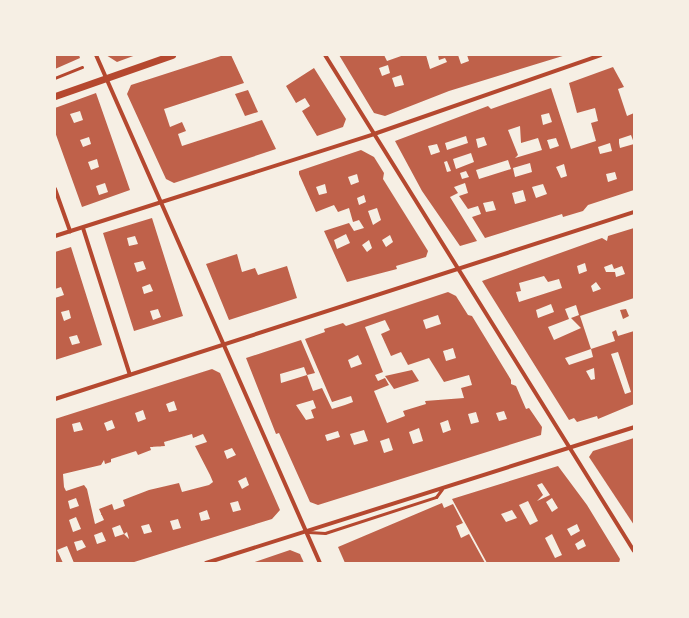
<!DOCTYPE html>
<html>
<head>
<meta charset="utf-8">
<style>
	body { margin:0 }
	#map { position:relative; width:689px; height:618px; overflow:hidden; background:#f6efe4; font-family:Signika,sans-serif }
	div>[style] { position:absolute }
	.building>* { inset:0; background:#bf614a }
	.path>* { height:2.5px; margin:-1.25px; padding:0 1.25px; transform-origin:1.25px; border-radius:1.25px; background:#b5482f }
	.service>* { height:3px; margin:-1.5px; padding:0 1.5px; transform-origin:1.5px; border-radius:1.5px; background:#b5482f }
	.minor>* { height:4px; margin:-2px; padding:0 2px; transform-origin:2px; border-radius:2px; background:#b5482f }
	.tertiary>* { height:7px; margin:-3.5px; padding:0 3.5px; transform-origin:3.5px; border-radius:3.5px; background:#b5482f }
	span { translate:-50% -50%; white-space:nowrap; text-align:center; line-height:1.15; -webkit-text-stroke:3px #f6efe4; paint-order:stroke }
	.frame { position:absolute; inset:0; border:56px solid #f6efe4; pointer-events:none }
</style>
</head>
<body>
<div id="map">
	<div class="building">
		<i style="clip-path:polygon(56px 55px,79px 55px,80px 58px,55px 69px)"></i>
		<i style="clip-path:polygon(106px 55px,136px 55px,117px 62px)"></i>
		<i style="clip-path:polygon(224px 55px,231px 55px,244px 83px,164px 109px,170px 127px,182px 122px,186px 131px,178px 134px,182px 146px,262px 120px,276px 149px,174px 183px,166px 179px,127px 94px,131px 85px)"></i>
		<i style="clip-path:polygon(evenodd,339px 55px,384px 55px,387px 61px,404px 55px,426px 55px,430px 69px,447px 62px,445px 58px,439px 60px,438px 55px,458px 55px,461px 64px,469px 61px,467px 55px,566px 55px,449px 91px,385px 116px,374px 113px,339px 55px,388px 65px,390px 73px,382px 76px,379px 68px,388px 65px,339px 55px,401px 75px,404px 85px,395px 87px,392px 78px,401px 75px)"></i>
		<i style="clip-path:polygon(evenodd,613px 67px,624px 87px,618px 89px,627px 116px,634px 113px,634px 143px,631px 135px,619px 139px,619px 143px,620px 148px,634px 144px,634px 190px,588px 205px,583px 211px,563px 217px,562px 214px,485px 238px,472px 217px,481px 214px,478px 206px,468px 209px,459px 196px,468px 193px,465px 183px,454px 187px,458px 193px,450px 197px,477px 241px,460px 246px,422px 191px,395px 141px,488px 106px,491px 109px,551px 88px,571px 149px,596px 141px,591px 123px,598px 121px,595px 108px,577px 113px,569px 83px,613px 67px,549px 113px,552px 122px,543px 125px,541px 115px,549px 113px,613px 67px,520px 126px,521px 143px,538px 138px,542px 150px,515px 158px,518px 155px,508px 130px,520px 126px,613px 67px,466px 136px,468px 143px,447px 150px,445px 143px,466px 136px,613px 67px,484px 137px,487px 145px,478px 148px,476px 139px,484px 137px,613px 67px,556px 138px,559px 146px,550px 149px,547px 140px,556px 138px,613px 67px,610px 143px,612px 151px,600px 154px,598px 147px,610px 143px,613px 67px,437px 144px,440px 152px,431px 155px,428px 146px,437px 144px,613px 67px,471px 153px,474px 162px,456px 169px,453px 159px,471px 153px,613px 67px,508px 160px,511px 169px,479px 179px,476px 170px,508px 160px,613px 67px,447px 161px,451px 171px,447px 172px,444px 162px,447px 161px,613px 67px,530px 163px,532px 172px,515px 177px,513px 168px,530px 163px,613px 67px,564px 164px,567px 176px,561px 178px,556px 167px,564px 164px,613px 67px,466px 171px,469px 177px,462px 179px,460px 173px,466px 171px,613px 67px,615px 172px,617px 179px,608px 182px,606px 174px,615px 172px,613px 67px,543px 184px,547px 194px,536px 198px,532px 187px,543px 184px,613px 67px,523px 190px,526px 201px,515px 204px,512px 193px,523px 190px,613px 67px,493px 201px,496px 210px,486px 212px,483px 203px,493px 201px)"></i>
		<i style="clip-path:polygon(314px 68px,346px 119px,343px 127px,317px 136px,302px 111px,310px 106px,305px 98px,296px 103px,286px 86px)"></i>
		<i style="clip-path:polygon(248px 90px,258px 112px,245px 116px,235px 94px)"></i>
		<i style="clip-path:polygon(evenodd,96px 93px,130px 190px,82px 207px,55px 132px,55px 108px,96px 93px,80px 111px,83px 120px,74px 123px,70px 114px,80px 111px,96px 93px,89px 137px,91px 144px,83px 147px,80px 140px,89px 137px,96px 93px,97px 159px,99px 167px,91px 170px,88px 162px,97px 159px,96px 93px,105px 183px,108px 192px,99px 195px,96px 186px,105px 183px)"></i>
		<i style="clip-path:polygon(evenodd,361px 150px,374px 157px,384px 173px,383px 179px,428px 251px,426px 257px,396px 266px,397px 269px,347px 282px,324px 231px,349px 223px,354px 231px,364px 228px,359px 220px,353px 222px,349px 208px,338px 212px,334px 205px,316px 212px,299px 174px,299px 171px,361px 150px,357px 174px,359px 182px,351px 185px,348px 177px,357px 174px,361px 150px,325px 184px,327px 193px,319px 195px,316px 187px,325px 184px,361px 150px,364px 195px,366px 202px,359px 205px,357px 198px,364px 195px,361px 150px,377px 208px,381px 220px,373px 225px,368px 211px,377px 208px,361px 150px,346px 234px,350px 243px,337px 249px,334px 240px,346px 234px,361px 150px,390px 235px,393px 242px,386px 247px,382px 240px,390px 235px,361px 150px,369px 240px,372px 248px,367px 252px,362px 245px,369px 240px)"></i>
		<i style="clip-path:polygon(evenodd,152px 218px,183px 316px,134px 331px,103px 233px,152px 218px,135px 236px,138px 244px,129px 246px,127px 238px,135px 236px,152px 218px,143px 261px,146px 269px,137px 272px,134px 263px,143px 261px,152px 218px,150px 284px,153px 291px,144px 294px,142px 287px,150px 284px,152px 218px,158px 309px,161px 317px,153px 320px,150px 311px,158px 309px)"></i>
		<i style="clip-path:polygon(evenodd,634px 228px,634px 298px,580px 316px,591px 349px,565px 358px,569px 365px,593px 357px,591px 349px,615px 341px,612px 332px,616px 330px,618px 336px,634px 331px,634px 404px,598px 419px,597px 416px,577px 422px,574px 418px,569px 420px,482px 281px,602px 238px,607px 241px,608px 236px,634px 228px,585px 263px,587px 271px,579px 274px,577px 266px,585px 263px,634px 228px,612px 264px,614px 269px,622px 266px,625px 274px,616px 277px,615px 272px,606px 272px,604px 267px,612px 264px,634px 228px,544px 276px,548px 282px,559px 279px,562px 288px,519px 302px,516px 292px,521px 291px,519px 283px,544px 276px,634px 228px,596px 282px,601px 289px,593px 292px,591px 286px,596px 282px,634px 228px,551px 304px,554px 312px,538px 318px,536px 310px,551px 304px,634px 228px,576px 305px,579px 315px,571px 318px,581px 328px,554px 340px,548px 327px,569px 319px,565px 309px,576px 305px,634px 228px,618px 352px,631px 392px,625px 394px,611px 354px,618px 352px,634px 228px,594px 368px,595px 379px,591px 380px,586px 371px,594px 368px)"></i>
		<i style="clip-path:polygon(evenodd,71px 247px,102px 345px,55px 360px,55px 298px,64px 295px,61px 287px,55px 289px,55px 252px,71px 247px,69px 310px,71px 318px,64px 321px,61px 312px,69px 310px,71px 247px,77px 335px,80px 343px,72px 345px,69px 337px,77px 335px)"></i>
		<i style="clip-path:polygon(237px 254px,242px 272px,255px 268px,258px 275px,287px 266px,297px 298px,229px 320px,206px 264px)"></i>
		<i style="clip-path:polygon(evenodd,448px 292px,456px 296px,468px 315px,472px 316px,511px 380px,511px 384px,516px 386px,526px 409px,529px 408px,542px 427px,541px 435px,318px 505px,310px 502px,279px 433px,276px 434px,246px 358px,301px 340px,315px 373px,307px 375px,304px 367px,280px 374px,281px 383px,307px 375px,313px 391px,322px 388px,332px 409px,345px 405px,353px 402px,351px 396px,332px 402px,305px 339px,325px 332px,324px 329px,343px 323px,346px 326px,448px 292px,438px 315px,441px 324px,426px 329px,423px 320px,438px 315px,448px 292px,385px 320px,390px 330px,381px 334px,391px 356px,401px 352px,408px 365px,429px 358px,444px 382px,469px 375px,472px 385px,461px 388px,464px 398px,425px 401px,426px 404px,403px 411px,405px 416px,387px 423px,374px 391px,389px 385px,385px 378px,378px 381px,375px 375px,383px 372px,365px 327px,385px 320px,448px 292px,453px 348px,456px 358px,446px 361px,443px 351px,453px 348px,448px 292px,358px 355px,362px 364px,351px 368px,348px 360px,358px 355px,448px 292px,313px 400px,316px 408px,311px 410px,314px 418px,306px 420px,296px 405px,313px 400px,448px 292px,504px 411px,507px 419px,499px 421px,496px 413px,504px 411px,448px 292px,476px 412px,479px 422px,471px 424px,468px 414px,476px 412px,448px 292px,448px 420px,451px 430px,443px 433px,440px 423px,448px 420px,448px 292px,419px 428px,423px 441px,413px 444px,409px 432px,419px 428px,448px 292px,364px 430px,368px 441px,354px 445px,350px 434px,364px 430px,448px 292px,338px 431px,340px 437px,327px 441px,325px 435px,338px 431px,448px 292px,389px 438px,393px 450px,384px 453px,380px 441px,389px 438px)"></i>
		<i style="clip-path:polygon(626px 309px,629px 316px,623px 319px,620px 310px)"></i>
		<i style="clip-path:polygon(evenodd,212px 369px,220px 373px,280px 510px,272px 519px,131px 563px,74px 563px,67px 546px,57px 550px,63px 563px,55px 563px,55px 419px,212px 369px,174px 401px,177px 410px,169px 412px,166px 404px,174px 401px,212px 369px,143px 410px,146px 419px,138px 422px,135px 413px,143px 410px,212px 369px,112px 420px,115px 428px,107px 431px,104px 423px,112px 420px,212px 369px,80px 422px,83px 430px,74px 432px,72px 424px,80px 422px,212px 369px,192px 434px,193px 438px,203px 434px,207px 442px,195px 446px,210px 475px,213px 482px,209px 485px,182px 492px,179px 483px,149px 490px,123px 500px,125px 506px,114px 510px,112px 504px,99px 509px,104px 520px,95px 524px,87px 489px,84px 485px,66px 491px,64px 487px,63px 474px,101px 465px,104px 460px,105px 464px,111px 462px,111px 459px,136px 451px,138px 455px,151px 450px,150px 447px,165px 446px,164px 442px,192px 434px,212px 369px,232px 448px,236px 455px,227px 459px,224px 451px,232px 448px,212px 369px,246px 477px,249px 485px,242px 489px,238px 481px,246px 477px,212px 369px,76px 498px,79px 506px,70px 509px,68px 501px,76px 498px,212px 369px,238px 501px,241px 510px,233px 512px,230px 503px,238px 501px,212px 369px,207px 510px,210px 519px,201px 521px,199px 513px,207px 510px,212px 369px,76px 517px,81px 529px,73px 532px,69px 520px,76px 517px,212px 369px,178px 519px,181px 528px,173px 530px,170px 521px,178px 519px,212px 369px,149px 524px,152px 532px,144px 534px,141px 526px,149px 524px,212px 369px,120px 525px,124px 534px,127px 532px,129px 539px,124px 534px,115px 537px,112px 528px,120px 525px,212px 369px,102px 532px,106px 541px,97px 544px,94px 535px,102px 532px,212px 369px,82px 540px,86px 547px,77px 551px,74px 542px,82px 540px)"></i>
		<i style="clip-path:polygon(412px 370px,419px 381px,394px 389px,385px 376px)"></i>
		<i style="clip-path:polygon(634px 438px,634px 525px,589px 457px,593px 451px)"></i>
		<i style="clip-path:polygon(evenodd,558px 466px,587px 505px,620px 559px,619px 563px,487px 563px,452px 499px,558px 466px,542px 483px,550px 495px,537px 501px,543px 495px,537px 485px,542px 483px,558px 466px,552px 498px,558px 508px,552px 512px,546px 502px,552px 498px,558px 466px,528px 501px,538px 521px,530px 525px,519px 505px,528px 501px,558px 466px,512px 510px,517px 518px,506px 522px,501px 514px,512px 510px,558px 466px,577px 524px,580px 531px,571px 536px,567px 529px,577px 524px,558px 466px,552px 534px,562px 555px,555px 558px,545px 538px,552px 534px,558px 466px,583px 539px,586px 546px,578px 550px,575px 544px,583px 539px)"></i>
		<i style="clip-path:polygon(442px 503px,444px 508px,453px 504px,463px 523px,456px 526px,461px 538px,469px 534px,485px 563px,345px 563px,338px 547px)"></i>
		<i style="clip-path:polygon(290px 550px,300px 554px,304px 563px,252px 563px)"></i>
	</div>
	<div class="path">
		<i style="left:55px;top:78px;width:29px;rotate:-22deg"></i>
	</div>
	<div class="service">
		<i style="left:308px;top:532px;width:17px;rotate:3deg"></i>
		<i style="left:325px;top:533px;width:117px;rotate:-18deg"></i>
		<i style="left:436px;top:497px;width:10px;rotate:-53deg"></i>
	</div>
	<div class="minor">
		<i style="left:96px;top:55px;width:555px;rotate:66.21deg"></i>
		<i style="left:325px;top:55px;width:584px;rotate:58.08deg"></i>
		<i style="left:55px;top:189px;width:45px;rotate:70.3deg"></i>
		<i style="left:83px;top:228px;width:154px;rotate:72.3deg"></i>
		<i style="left:55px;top:236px;width:335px;rotate:-17.7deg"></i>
		<i style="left:374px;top:134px;width:240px;rotate:-19.2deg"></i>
		<i style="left:55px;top:399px;width:608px;rotate:-17.9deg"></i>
		<i style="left:206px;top:563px;width:449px;rotate:-17.6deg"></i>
	</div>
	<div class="tertiary">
		<i style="left:55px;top:96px;width:124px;rotate:-19.3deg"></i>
	</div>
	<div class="frame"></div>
</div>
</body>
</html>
